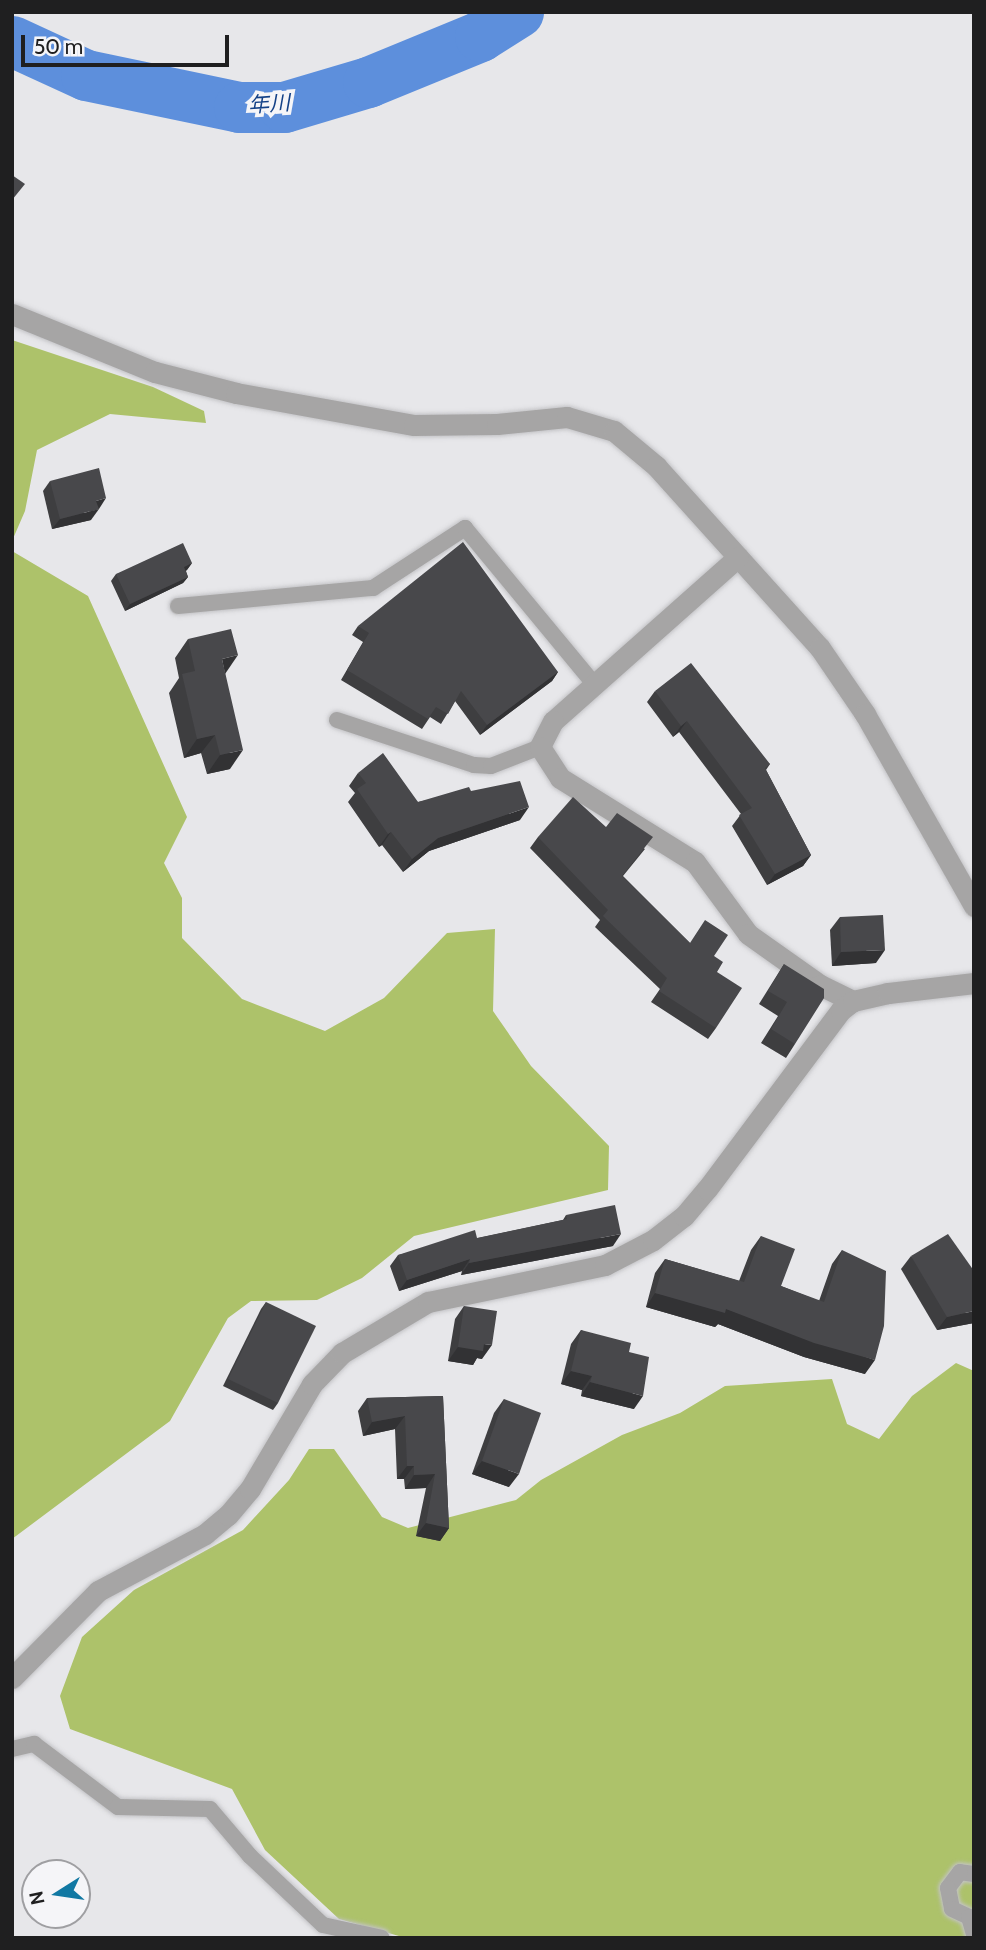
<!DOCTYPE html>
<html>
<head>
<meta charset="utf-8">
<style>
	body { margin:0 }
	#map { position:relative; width:986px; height:1950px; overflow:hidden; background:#e7e7ea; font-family:Cabin,"Noto Sans JP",sans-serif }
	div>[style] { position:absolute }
	.green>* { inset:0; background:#adc26a }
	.river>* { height:51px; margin:-25.5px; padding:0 25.5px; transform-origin:25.5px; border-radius:25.5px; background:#5d8fdc }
	.roads { filter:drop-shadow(0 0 2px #c3c3c6) drop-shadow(0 0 2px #c3c3c6) }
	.service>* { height:16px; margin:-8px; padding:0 8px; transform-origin:8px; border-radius:8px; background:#a6a5a5 }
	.minor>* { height:21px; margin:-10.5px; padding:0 10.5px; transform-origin:10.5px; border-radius:10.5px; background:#a6a5a5 }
	.wall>* { inset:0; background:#3e3e40 }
	.shaded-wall>* { inset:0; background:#323234 }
	.building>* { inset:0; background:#48484b }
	span { translate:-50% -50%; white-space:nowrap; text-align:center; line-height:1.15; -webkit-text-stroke:7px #f5f5f8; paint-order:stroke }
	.water-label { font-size:21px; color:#134187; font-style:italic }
	.frame { position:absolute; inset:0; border:14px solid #1f1f20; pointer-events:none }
	.north { position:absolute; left:21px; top:1859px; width:70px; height:70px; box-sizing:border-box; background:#f5f5f8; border:2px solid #9f9fa2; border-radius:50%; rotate:258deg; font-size:19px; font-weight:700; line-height:28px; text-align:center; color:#1f1f20 }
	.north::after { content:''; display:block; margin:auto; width:24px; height:32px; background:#1178a3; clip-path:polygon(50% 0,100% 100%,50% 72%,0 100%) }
	.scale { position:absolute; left:21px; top:35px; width:208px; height:32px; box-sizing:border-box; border:4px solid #1f1f20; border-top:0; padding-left:9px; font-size:21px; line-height:24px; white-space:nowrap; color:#1f1f20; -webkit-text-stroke:5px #f5f5f8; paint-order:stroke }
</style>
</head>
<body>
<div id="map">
	<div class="green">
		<i style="clip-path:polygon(12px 340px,153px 387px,204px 411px,206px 423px,110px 414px,37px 450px,25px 511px,12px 541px)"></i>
		<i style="clip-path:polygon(12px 551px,88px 596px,187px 817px,164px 863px,182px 898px,182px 938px,242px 999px,325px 1031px,384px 998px,447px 933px,495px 929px,493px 1011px,531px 1066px,609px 1146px,608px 1190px,414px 1236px,362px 1278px,317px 1300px,251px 1301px,228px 1318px,170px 1421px,12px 1539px)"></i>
		<i style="clip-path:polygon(956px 1363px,974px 1371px,974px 1938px,406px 1938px,339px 1919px,265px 1850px,232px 1789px,70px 1729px,60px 1696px,82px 1637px,134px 1590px,243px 1530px,289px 1480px,309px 1449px,334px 1449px,382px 1517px,408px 1528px,516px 1500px,541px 1480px,622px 1435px,680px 1413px,725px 1386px,832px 1379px,847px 1424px,879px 1439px,912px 1396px)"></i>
	</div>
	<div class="river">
		<i style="left:12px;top:41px;width:81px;rotate:24.7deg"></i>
		<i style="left:86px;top:75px;width:156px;rotate:11.8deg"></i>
		<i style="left:239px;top:107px;width:45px"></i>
		<i style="left:284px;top:107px;width:88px;rotate:-16.6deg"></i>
		<i style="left:368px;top:82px;width:121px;rotate:-22.3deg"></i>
		<i style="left:480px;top:36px;width:45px;rotate:-32.3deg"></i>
	</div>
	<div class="roads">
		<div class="service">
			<i style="left:178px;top:606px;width:196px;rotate:-5.3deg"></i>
			<i style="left:373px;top:588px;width:110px;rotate:-33.1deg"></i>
			<i style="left:465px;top:528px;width:202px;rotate:50.4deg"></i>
			<i style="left:337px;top:720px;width:144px;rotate:18.2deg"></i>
			<i style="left:474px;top:765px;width:17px;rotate:3deg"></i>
			<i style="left:491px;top:766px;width:53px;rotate:-21.2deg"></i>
			<i style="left:12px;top:1749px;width:23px;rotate:-13deg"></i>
			<i style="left:34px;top:1744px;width:105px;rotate:36.9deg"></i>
			<i style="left:118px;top:1807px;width:92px;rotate:1.2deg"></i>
			<i style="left:210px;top:1809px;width:62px;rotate:49.6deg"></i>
			<i style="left:250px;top:1856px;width:100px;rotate:43.4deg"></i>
			<i style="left:323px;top:1925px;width:60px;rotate:12.4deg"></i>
			<i style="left:974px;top:1874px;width:14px;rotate:-172deg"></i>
			<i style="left:960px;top:1872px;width:20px;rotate:127deg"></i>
			<i style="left:948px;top:1888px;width:21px;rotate:79deg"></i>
			<i style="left:952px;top:1909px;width:19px;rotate:25deg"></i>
			<i style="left:969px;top:1917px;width:19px;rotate:74deg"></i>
		</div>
		<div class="minor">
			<i style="left:12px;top:314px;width:154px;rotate:22.1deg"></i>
			<i style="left:155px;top:372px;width:84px;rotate:14.5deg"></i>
			<i style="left:236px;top:393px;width:181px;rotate:10.2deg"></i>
			<i style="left:414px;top:425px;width:83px;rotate:-0.7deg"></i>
			<i style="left:497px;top:424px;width:70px;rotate:-5.7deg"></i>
			<i style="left:567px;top:417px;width:49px;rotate:16.6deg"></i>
			<i style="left:614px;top:431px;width:55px;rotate:39.8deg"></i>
			<i style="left:656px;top:466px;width:245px;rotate:48deg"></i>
			<i style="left:820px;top:648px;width:80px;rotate:55.7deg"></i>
			<i style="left:865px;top:714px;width:221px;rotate:60.4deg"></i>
			<i style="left:738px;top:557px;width:247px;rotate:138.4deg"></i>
			<i style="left:553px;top:721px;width:29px;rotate:117deg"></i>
			<i style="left:540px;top:747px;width:37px;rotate:57deg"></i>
			<i style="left:560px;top:778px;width:159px;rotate:31.9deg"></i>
			<i style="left:695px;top:862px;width:89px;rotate:53.6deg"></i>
			<i style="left:748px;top:934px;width:88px;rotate:35.3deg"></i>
			<i style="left:820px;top:985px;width:37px;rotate:26deg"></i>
			<i style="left:12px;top:1678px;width:122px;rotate:-45.3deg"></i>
			<i style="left:98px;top:1591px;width:121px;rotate:-28deg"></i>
			<i style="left:205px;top:1534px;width:30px;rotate:-40deg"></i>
			<i style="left:228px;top:1515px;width:34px;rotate:-50deg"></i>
			<i style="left:250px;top:1489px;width:122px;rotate:-59.4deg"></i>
			<i style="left:312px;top:1384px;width:43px;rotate:-45.9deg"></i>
			<i style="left:342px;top:1353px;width:100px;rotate:-30.7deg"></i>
			<i style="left:428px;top:1302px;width:181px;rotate:-11.8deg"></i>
			<i style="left:605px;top:1265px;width:54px;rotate:-27.5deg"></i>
			<i style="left:653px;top:1240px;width:39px;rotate:-38deg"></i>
			<i style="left:684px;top:1216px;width:35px;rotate:-50deg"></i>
			<i style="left:707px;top:1189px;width:224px;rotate:-53.2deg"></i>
			<i style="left:841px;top:1010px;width:15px;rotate:-37deg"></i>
			<i style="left:853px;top:1001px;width:36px;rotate:-13deg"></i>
			<i style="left:888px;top:993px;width:87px;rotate:-6.6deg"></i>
		</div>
	</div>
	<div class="wall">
		<i style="clip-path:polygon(50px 481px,91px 520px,52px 529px,43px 491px)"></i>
		<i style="clip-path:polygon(192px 563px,186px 571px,188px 577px,183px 583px,125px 611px,111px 581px,116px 574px)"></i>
		<i style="clip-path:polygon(358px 626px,558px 672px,552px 681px,480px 735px,455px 701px,441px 724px,430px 717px,422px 729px,341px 680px,363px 642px,352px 635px)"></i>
		<i style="clip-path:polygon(188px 639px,225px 673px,230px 769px,207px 774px,201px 753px,184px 758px,169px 693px,179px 678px,175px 658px)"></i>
		<i style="clip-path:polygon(655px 691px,770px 764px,766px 770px,811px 855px,803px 866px,767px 885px,732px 826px,741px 814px,679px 732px,673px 737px,647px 702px)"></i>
		<i style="clip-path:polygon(358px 773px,418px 802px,471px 791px,520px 820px,429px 851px,403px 872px,382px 845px,379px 847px,348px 802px,355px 793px,349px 786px)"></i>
		<i style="clip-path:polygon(606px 827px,645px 849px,623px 876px,690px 943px,714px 956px,717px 972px,716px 1028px,708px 1039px,651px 1002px,660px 989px,595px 927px,600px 920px,530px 848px,538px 837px)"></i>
		<i style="clip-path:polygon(840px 917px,876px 963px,832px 966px,830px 930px)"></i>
		<i style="clip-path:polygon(784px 964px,795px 1044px,786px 1058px,761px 1043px,778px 1016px,759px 1004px)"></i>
		<i style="clip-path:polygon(566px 1215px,613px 1246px,461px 1275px,462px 1271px,399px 1291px,390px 1266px,398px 1255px,563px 1220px)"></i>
		<i style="clip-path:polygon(761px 1236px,781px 1286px,819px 1301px,832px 1264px,842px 1250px,865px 1374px,804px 1357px,718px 1324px,715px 1327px,646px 1307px,655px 1273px,665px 1259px,739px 1281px,751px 1250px)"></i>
		<i style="clip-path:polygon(911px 1256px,974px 1323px,937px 1330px,901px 1269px)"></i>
		<i style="clip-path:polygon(266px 1302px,278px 1403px,273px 1410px,223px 1386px,261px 1309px)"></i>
		<i style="clip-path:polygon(464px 1306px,482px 1359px,477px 1358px,473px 1365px,448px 1361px,455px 1319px)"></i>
		<i style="clip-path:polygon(581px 1330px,629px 1352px,634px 1409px,581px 1396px,582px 1390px,561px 1384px,571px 1344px)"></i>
		<i style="clip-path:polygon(443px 1396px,449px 1528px,440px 1541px,416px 1536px,426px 1488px,405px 1489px,404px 1479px,397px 1479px,395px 1429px,363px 1436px,358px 1411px,367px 1398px)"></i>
		<i style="clip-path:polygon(504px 1399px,509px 1487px,472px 1474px,494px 1413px)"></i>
	</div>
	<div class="shaded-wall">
		<i style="clip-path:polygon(106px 498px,99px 509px,89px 512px,96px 501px)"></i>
		<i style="clip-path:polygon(99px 509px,91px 520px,52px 529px,60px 519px)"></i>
		<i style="clip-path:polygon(192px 563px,187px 570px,179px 573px,184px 567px)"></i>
		<i style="clip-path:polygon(188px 577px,183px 583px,125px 611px,130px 604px)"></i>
		<i style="clip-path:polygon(238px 655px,225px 674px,222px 659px)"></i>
		<i style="clip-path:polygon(558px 672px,552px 681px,480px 735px,487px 725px)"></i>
		<i style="clip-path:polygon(687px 721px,679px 732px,673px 737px,681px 726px)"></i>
		<i style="clip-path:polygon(215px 735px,201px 753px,184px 758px,197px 739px)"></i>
		<i style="clip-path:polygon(243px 750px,230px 769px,207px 774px,220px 755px)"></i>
		<i style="clip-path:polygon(529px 807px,520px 820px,429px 851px,403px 872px,412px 859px,438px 838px)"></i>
		<i style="clip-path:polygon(391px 832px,382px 845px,379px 847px,388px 834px)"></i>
		<i style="clip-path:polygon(811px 855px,803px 866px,767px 885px,775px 874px)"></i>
		<i style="clip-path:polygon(885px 950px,876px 963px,832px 966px,841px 952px)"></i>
		<i style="clip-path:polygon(621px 1234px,613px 1246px,461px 1275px,469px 1263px)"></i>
		<i style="clip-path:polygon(470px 1259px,462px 1271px,399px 1291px,407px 1280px)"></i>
		<i style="clip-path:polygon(655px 1293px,726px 1309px,875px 1360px,865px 1374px,804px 1357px,718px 1324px,715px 1327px,646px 1307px)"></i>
		<i style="clip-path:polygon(974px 1311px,974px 1323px,937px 1330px,947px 1317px)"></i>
		<i style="clip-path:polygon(484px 1344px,492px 1345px,482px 1359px,477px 1358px,473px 1365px,448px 1361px,458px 1347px)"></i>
		<i style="clip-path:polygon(571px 1371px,592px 1376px,582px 1390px,561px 1384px)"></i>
		<i style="clip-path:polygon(590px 1382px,643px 1396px,634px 1409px,581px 1396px)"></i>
		<i style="clip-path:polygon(405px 1416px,395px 1429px,363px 1436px,372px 1422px)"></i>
		<i style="clip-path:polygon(482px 1461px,519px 1474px,509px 1487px,472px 1474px)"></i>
		<i style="clip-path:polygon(407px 1466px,414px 1466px,404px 1479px,397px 1479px)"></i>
		<i style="clip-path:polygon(435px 1474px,426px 1488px,405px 1489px,414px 1475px)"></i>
		<i style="clip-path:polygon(426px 1523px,449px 1528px,440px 1541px,416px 1536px)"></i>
	</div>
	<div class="building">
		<i style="clip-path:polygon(12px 175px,25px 184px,12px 200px)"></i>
		<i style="clip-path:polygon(99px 468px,106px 498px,96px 501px,99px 509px,60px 519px,50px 481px)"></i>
		<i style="clip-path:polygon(463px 542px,558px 672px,487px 725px,461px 691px,448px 714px,436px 707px,428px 719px,347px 670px,369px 633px,358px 626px)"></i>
		<i style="clip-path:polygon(183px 543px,192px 563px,184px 567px,188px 577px,130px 604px,116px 574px)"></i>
		<i style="clip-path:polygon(231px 629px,238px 655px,222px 659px,243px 750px,220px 755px,215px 735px,197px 739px,182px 674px,195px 671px,188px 639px)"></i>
		<i style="clip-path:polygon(691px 663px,770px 764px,765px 768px,811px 855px,775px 874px,739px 815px,752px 808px,687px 721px,681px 726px,655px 691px)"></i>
		<i style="clip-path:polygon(383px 753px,418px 802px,469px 787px,471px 791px,520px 781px,529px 807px,438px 838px,412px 859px,391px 832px,388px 834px,357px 789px,366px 783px,358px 773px)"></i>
		<i style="clip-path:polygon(573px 797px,606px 827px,617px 813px,653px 837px,622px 876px,690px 943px,705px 920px,728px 935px,714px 956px,723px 962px,717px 972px,742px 988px,716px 1028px,659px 991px,667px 978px,603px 916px,608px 910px,538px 837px)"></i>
		<i style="clip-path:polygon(883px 915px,885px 950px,841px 952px,840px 917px)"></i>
		<i style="clip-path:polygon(784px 964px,824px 989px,824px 998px,795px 1044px,771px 1029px,787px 1002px,768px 991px)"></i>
		<i style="clip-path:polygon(615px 1205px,621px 1234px,469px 1263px,470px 1259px,407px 1280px,398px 1255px,475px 1230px,477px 1238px,567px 1219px,566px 1215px)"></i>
		<i style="clip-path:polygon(948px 1234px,974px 1271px,974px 1311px,947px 1317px,911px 1256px)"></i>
		<i style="clip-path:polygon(761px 1236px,795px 1249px,781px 1286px,824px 1302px,842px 1250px,886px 1271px,884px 1326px,875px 1360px,814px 1343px,726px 1309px,725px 1313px,655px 1293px,665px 1259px,744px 1282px)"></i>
		<i style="clip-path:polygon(266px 1302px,316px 1326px,278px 1403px,228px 1379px)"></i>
		<i style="clip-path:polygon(464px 1306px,497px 1311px,492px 1345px,484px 1344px,483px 1351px,458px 1347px)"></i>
		<i style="clip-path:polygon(581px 1330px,631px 1343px,629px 1352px,649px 1357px,643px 1396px,590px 1382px,592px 1376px,571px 1371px)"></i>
		<i style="clip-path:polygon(443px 1396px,449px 1528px,426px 1523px,435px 1474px,414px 1475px,414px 1466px,407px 1466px,405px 1416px,372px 1422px,367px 1398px)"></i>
		<i style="clip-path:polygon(504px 1399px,541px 1413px,519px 1474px,482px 1461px)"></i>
	</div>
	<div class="water-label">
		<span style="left:269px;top:104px;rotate:-4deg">年川</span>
	</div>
	<div class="frame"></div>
	<div class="north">N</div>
	<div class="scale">50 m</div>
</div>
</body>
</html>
